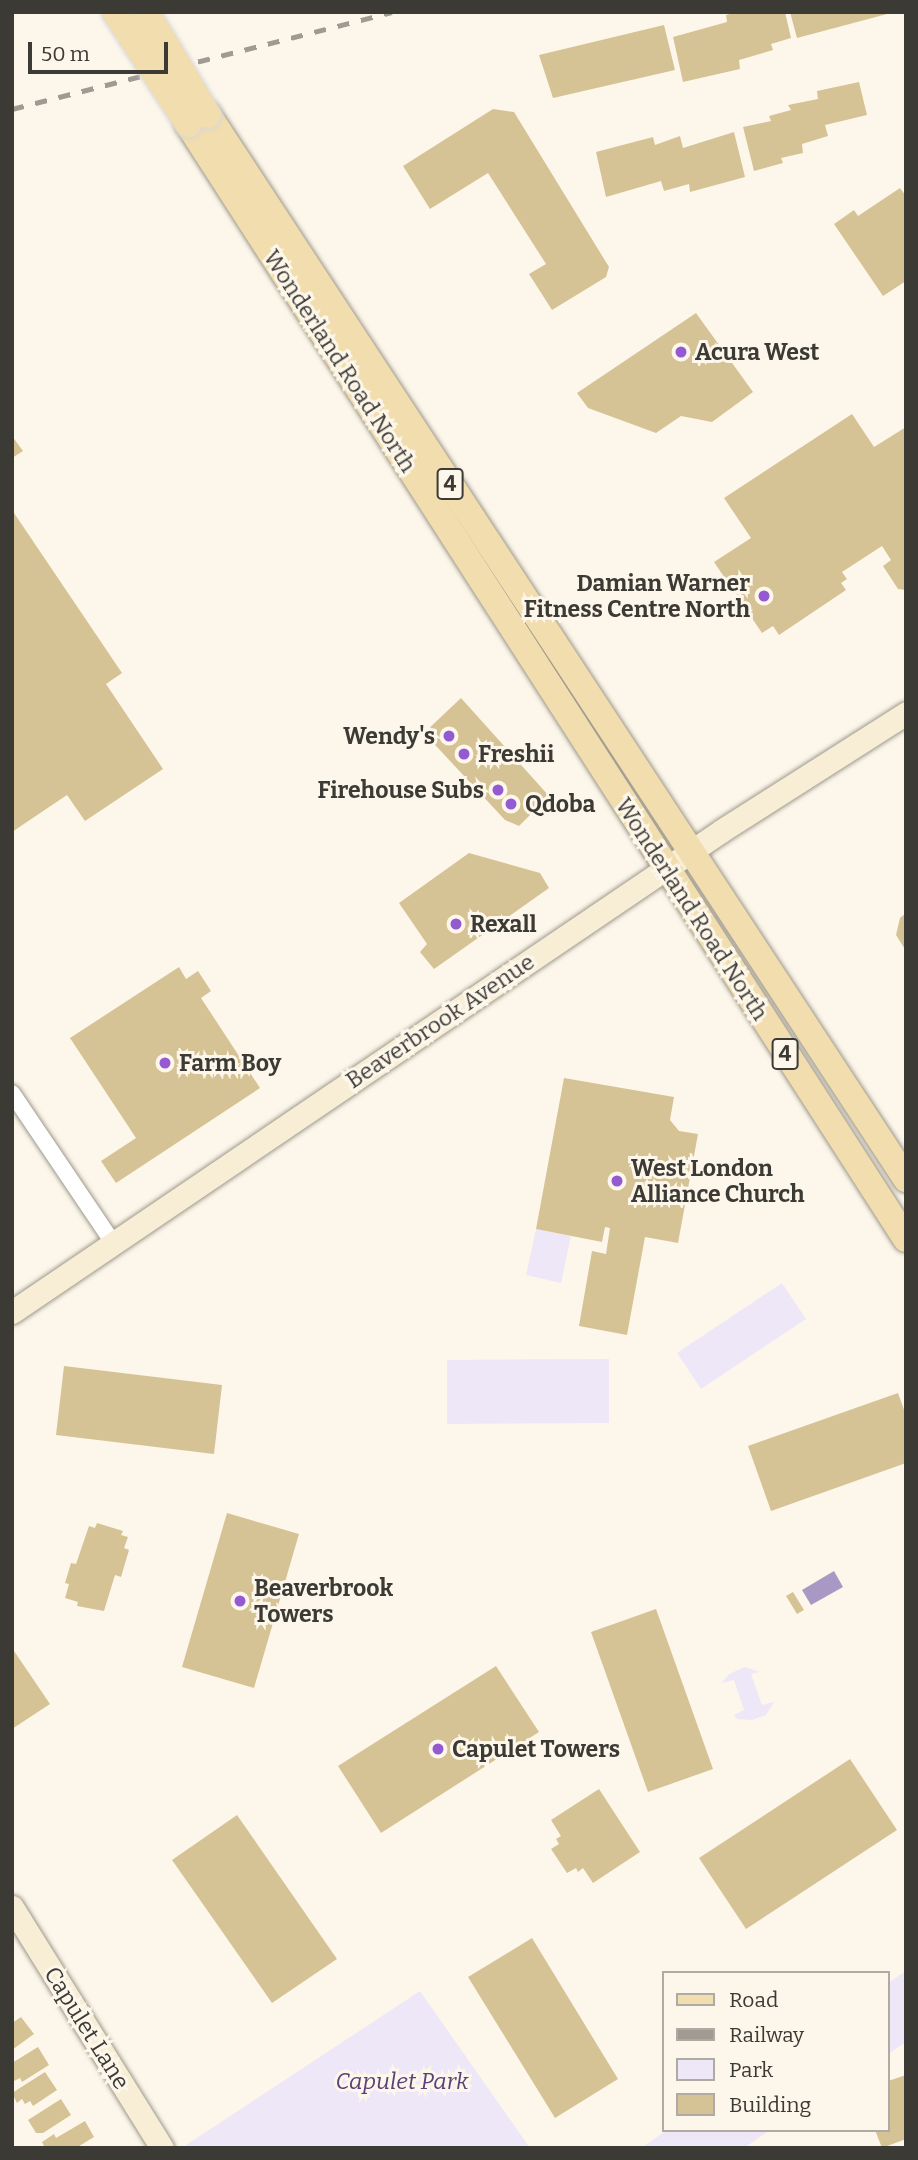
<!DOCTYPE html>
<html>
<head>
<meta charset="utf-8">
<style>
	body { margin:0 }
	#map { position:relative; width:918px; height:2160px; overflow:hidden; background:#fdf7eb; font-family:Bitter,serif }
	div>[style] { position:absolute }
	.green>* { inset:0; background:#eee7f8 }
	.water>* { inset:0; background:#a998c3 }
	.building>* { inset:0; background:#d6c395 }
	.roads { filter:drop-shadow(0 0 2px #9e998d) drop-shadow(0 0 2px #9e998d) }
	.street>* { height:16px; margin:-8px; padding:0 8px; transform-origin:8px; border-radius:8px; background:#fff }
	.secondary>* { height:23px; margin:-11.5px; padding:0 11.5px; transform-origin:11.5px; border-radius:11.5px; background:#f8eed6 }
	.primary>* { height:26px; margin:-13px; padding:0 13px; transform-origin:13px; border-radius:13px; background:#f1ddad }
	.rail>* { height:5px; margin-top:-2.5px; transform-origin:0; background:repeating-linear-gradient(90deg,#9f9b93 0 12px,transparent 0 24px) }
	.bridges { filter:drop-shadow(0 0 2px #d8d8d7) drop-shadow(0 0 2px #d8d8d7) }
	.primary-bridge>* { height:26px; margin:-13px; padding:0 13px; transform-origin:13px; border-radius:13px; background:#f1ddad }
	.dots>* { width:19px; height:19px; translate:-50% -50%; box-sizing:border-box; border:4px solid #fdf7eb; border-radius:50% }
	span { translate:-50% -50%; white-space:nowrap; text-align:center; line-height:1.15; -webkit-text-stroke:6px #fdf7eb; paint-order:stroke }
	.shield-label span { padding:2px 5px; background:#fdf7eb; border:2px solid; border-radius:5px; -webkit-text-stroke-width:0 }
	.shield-label { font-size:21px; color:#3c3a35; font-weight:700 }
	.poi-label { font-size:23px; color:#3c3a35; font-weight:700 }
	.left { translate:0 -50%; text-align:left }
	.right { translate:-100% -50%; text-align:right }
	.street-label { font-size:23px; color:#3c3a35 }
	.park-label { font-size:23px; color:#5b417a; font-style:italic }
	.frame { position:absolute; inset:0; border:14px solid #3c3a35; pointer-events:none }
	.legend { position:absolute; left:662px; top:1971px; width:228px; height:161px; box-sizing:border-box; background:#fdf7eb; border:2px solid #b0aba2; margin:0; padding:9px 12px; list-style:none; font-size:21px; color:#3c3a35 }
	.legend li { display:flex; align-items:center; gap:14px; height:35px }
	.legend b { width:35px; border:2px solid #b0aba2 }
	.scale { position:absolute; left:28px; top:42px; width:140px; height:32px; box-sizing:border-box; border:4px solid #3c3a35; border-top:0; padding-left:9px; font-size:21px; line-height:24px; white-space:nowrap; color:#3c3a35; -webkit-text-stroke:5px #fdf7eb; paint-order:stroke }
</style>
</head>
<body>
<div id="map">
	<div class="green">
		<i style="clip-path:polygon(536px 1229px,571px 1236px,561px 1283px,526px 1275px)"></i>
		<i style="clip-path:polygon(782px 1283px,806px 1319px,701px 1389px,677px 1353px)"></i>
		<i style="clip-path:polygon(609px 1359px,609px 1423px,447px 1424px,447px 1360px)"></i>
		<i style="clip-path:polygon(745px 1667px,760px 1672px,751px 1674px,762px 1705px,774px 1702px,766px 1715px,752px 1720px,737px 1719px,734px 1715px,744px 1710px,734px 1680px,722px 1683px,729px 1674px)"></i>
		<i style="clip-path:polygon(906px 1971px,906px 2042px,888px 2054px,888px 1983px)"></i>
		<i style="clip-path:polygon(420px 1991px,530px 2148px,188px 2148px,186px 2145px)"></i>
		<i style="clip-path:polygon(667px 2130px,770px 2130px,744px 2148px,641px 2148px)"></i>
	</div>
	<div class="water">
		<i style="clip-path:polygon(834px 1571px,843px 1587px,811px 1605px,802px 1590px)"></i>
	</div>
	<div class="building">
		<i style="clip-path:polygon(738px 12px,785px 12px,791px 38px,771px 44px,773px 50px,739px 60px,740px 69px,683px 82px,673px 37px,727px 22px,726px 15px)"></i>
		<i style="clip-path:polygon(790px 12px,891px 12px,891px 13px,797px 38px)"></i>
		<i style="clip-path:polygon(664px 25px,675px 70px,553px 98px,539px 55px)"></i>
		<i style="clip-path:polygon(859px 82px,867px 115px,825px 125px,828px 136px,802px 144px,803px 153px,781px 158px,783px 163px,754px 171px,743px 127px,771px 121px,769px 116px,791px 110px,788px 105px,818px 99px,817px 91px)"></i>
		<i style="clip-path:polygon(493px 109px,514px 112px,609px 267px,606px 277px,552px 310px,529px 274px,546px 264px,488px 173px,430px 209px,403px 166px)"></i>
		<i style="clip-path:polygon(734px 132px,745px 177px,690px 192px,689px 184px,664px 191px,661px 181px,606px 197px,596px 152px,653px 137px,655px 145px,680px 136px,683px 148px)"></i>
		<i style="clip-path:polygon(900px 188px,906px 196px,906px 281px,883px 296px,834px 224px,854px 210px,858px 216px)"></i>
		<i style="clip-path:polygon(696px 313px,753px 392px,712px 422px,681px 416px,656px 433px,588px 408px,577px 393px)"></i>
		<i style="clip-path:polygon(852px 414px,874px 447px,906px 427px,906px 590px,898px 589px,883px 566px,891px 560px,882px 546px,842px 572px,847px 579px,841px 583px,846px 590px,779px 635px,773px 626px,762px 633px,714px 562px,751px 538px,724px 498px)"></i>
		<i style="clip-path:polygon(12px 436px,23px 451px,12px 458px)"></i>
		<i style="clip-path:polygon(12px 510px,122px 673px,106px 684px,163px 769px,85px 821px,67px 795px,12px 832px)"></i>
		<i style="clip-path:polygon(461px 698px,549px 796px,519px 826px,505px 820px,424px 733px)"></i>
		<i style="clip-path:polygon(469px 853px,540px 873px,549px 888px,434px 969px,420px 952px,427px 944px,399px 903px)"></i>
		<i style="clip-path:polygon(906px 913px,906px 951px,896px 935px,900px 918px)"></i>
		<i style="clip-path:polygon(179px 967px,186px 979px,198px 971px,211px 991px,201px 998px,260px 1088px,116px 1183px,101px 1161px,136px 1138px,70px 1038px)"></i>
		<i style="clip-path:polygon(564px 1078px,674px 1097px,670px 1120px,679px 1131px,698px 1134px,678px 1243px,645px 1237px,627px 1335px,579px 1326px,592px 1251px,606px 1254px,610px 1228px,605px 1227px,602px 1242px,536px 1229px)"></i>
		<i style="clip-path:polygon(64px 1366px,222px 1385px,214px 1454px,56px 1435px)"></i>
		<i style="clip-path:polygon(898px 1393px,906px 1415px,906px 1463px,771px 1511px,748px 1446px)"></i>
		<i style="clip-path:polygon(227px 1513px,299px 1534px,254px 1688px,182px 1667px)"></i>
		<i style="clip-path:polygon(97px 1523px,123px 1531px,121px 1535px,128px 1537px,124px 1548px,129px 1550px,121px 1577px,115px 1575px,104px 1611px,77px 1606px,78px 1602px,65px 1598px,69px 1584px,65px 1583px,71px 1563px,76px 1564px,89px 1526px,95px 1528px)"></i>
		<i style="clip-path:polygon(793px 1592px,804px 1610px,797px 1614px,786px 1596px)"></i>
		<i style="clip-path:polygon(656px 1609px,713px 1769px,648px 1792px,591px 1632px)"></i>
		<i style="clip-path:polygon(12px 1648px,50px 1704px,12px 1729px)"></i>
		<i style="clip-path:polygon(496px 1666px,539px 1732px,381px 1833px,338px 1766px)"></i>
		<i style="clip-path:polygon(850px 1759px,897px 1830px,746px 1929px,699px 1858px)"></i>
		<i style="clip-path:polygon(599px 1789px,640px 1852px,593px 1883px,583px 1868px,578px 1872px,576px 1868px,567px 1873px,551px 1849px,559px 1844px,556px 1839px,561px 1836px,551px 1820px)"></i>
		<i style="clip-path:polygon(237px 1815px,337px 1959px,272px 2003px,172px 1860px)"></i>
		<i style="clip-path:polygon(532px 1938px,618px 2079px,555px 2118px,468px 1977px)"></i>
		<i style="clip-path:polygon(21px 2017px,34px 2034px,12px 2050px,12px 2023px)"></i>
		<i style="clip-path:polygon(38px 2047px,49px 2065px,22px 2082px,20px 2078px,14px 2081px,12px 2063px)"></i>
		<i style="clip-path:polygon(45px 2072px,57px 2090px,33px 2106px,30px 2101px,25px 2104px,22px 2099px,17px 2103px,12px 2093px)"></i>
		<i style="clip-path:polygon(906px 2075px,906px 2139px,882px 2148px,875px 2130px,888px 2130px,888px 2081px)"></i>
		<i style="clip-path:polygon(61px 2099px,71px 2115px,43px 2133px,36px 2133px,28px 2120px)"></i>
		<i style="clip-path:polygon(85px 2121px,94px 2137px,76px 2148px,45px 2148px,42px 2142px,54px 2134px,56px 2138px)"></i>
	</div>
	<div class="roads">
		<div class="street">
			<i style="left:12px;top:1093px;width:181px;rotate:56deg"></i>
		</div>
		<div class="secondary">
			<i style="left:12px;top:1312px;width:857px;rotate:-34.15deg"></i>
			<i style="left:721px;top:831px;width:219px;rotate:-32.5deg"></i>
			<i style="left:12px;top:1907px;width:284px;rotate:58.1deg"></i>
		</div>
		<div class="primary">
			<i style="left:208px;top:115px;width:1273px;rotate:56.73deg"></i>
			<i style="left:188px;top:124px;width:1326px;rotate:57.22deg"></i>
		</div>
	</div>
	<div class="rail">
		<i style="left:12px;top:109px;width:392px;rotate:-14.3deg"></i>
	</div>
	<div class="bridges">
		<div class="primary-bridge">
			<i style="left:115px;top:12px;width:134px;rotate:56.9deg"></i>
			<i style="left:146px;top:12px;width:120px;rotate:59deg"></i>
		</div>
	</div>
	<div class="dots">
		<i style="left:681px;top:352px;background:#935ad1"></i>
		<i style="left:764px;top:596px;background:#935ad1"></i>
		<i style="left:449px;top:736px;background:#935ad1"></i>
		<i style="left:464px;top:754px;background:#935ad1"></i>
		<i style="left:498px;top:790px;background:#935ad1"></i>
		<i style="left:511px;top:804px;background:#935ad1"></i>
		<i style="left:456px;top:924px;background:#935ad1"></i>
		<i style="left:165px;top:1063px;background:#935ad1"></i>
		<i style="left:617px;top:1181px;background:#935ad1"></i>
		<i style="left:240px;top:1601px;background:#935ad1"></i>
		<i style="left:438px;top:1749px;background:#935ad1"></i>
	</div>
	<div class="shield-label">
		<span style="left:450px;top:484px">4</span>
		<span style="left:785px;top:1054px">4</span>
	</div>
	<div class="poi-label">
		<span class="left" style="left:695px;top:352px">Acura West</span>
		<span class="right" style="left:750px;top:596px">Damian Warner<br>Fitness Centre North</span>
		<span class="right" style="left:435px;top:736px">Wendy's</span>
		<span class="left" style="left:478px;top:754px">Freshii</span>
		<span class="right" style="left:484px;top:790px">Firehouse Subs</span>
		<span class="left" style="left:525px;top:804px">Qdoba</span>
		<span class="left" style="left:470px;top:924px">Rexall</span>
		<span class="left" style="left:179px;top:1063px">Farm Boy</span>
		<span class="left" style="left:631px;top:1181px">West London<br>Alliance Church</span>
		<span class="left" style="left:254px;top:1601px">Beaverbrook<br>Towers</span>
		<span class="left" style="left:452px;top:1749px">Capulet Towers</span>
	</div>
	<div class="street-label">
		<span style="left:340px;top:361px;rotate:57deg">Wonderland Road North</span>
		<span style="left:692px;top:909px;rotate:57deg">Wonderland Road North</span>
		<span style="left:440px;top:1021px;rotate:-34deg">Beaverbrook Avenue</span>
		<span style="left:87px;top:2028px;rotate:58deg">Capulet Lane</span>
	</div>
	<div class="park-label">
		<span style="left:402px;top:2081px">Capulet Park</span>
	</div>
	<div class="frame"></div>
	<ul class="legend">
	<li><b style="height:9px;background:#f1ddad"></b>Road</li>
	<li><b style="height:9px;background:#9f9b93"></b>Railway</li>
	<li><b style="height:19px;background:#eee7f8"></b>Park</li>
	<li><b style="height:19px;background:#d6c395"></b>Building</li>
	</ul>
	<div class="scale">50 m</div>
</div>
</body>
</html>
